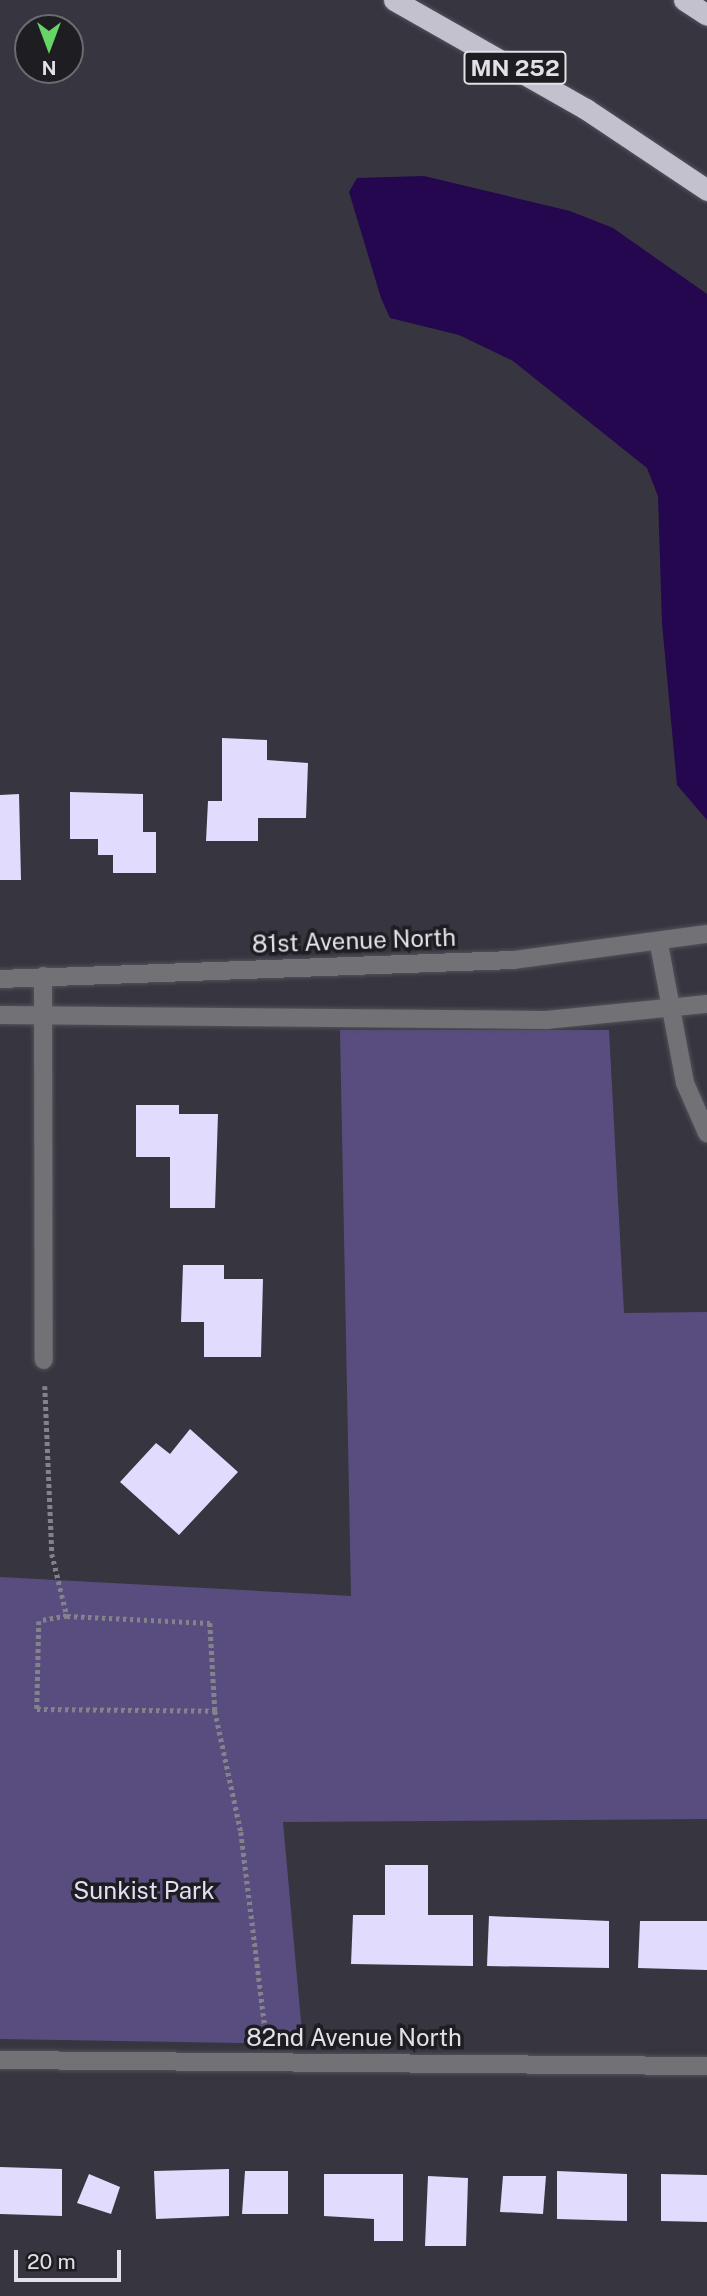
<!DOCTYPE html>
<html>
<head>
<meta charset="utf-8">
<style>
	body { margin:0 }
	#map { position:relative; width:707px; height:2296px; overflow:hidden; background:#37353f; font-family:"Public Sans",sans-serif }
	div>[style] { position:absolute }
	.green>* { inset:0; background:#594d80 }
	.water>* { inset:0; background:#24074e }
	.building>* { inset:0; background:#e1dbfd }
	.path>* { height:4.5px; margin-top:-2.25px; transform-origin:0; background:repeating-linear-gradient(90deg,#84838b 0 3.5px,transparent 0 7px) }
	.roads { filter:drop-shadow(0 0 2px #52515a) drop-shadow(0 0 2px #52515a) }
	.minor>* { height:18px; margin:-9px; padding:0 9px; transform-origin:9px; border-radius:9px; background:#727176 }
	.highway>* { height:21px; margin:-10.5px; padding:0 10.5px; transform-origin:10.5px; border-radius:10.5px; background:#c3c1ce }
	span { translate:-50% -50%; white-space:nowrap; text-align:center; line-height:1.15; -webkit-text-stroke:7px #1e1d22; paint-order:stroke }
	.shield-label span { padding:2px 5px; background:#1e1d22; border:2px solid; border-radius:5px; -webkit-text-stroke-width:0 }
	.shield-label { font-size:23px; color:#e2e1e8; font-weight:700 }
	.street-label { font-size:24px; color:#e2e1e8 }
	.park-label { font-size:24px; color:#e2def3 }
	.north { position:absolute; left:14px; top:14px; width:70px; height:70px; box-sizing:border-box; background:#1e1d22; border:2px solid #6c6b71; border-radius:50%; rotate:180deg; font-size:19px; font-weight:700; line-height:28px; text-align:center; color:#e2e1e8 }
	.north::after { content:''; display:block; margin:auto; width:24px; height:32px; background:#66d467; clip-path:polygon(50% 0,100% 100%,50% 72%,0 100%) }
	.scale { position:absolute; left:14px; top:2250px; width:107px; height:32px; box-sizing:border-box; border:4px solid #e2e1e8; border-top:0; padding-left:9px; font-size:21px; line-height:24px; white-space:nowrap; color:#e2e1e8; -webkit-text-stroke:5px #1e1d22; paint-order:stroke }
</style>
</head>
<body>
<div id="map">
	<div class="green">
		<i style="clip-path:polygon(340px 1030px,609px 1030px,624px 1313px,707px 1312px,707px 1819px,283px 1822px,303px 2044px,0 2039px,0 1577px,351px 1596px)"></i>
	</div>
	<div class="water">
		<i style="clip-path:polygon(424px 176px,570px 211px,613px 228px,707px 294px,707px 820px,677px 785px,662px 623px,658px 496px,647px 468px,513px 361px,459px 335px,390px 318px,381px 298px,349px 192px,357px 178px)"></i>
	</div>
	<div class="building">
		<i style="clip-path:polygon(222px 738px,267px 740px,267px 760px,308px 763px,306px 818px,258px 818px,258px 841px,206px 841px,208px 801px,222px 801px)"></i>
		<i style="clip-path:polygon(70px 792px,143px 794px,143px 832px,156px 832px,156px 873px,113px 873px,113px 855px,98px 855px,98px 839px,70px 839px)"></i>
		<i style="clip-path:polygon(19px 794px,21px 880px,0 880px,0 795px)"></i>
		<i style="clip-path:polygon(136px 1105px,179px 1105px,179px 1114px,218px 1114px,215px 1208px,170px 1208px,170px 1157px,136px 1157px)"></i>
		<i style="clip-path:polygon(183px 1265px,224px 1265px,224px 1279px,263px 1279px,261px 1357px,204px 1357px,204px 1322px,181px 1322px)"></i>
		<i style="clip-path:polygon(190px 1429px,238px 1472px,179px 1535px,120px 1482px,156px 1443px,170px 1454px)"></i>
		<i style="clip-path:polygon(385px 1865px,428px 1865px,428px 1915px,473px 1915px,473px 1966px,351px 1964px,353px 1915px,385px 1915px)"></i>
		<i style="clip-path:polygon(489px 1916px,609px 1921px,609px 1968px,487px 1966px)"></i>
		<i style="clip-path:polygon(640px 1921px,707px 1921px,707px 1970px,638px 1968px)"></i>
		<i style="clip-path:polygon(0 2167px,62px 2169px,62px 2216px,0 2214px)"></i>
		<i style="clip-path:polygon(229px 2169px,229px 2216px,156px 2219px,154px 2171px)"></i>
		<i style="clip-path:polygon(245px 2171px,288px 2171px,288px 2214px,242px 2214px)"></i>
		<i style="clip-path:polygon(557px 2171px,627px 2174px,627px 2221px,557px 2219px)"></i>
		<i style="clip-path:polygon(89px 2174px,120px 2187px,111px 2214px,77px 2203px)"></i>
		<i style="clip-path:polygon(324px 2174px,403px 2174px,403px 2241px,374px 2241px,374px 2219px,324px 2216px)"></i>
		<i style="clip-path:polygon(661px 2174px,707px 2175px,707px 2222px,661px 2221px)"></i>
		<i style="clip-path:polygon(428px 2176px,468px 2178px,466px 2246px,425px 2246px)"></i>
		<i style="clip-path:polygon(503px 2176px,546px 2176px,543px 2214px,500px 2212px)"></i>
	</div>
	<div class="path">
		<i style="left:45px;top:1386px;width:168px;rotate:87.6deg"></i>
		<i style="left:52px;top:1554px;width:64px;rotate:76.4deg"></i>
		<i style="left:67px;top:1616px;width:143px;rotate:2.8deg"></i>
		<i style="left:210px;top:1623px;width:88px;rotate:86.7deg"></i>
		<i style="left:215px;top:1711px;width:124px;rotate:77.9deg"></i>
		<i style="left:241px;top:1832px;width:206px;rotate:83deg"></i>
		<i style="left:67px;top:1616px;width:28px;rotate:170deg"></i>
		<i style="left:39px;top:1621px;width:88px;rotate:91.3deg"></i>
		<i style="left:37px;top:1709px;width:178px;rotate:0.6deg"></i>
	</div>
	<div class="roads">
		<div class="minor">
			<i style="left:659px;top:944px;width:141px;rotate:79.4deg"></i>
			<i style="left:685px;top:1083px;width:55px;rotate:66.3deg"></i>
			<i style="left:43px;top:976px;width:384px;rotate:89.9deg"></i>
			<i style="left:0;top:979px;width:514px;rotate:-2.12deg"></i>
			<i style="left:514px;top:960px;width:195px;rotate:-7.7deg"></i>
			<i style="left:0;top:1015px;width:546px;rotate:0.52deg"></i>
			<i style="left:546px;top:1020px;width:162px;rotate:-5.7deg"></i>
			<i style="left:0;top:2060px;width:707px;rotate:0.49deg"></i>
		</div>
		<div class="highway">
			<i style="left:394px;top:0;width:221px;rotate:29.6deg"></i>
			<i style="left:586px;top:109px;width:146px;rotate:33.8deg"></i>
			<i style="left:684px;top:0;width:27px;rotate:33deg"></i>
		</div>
	</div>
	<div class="shield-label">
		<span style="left:515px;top:68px">MN 252</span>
	</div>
	<div class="street-label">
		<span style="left:354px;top:941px;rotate:-2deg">81st Avenue North</span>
		<span style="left:354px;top:2038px">82nd Avenue North</span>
	</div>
	<div class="park-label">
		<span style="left:144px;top:1891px">Sunkist Park</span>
	</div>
	<div class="north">N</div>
	<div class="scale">20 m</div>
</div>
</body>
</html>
